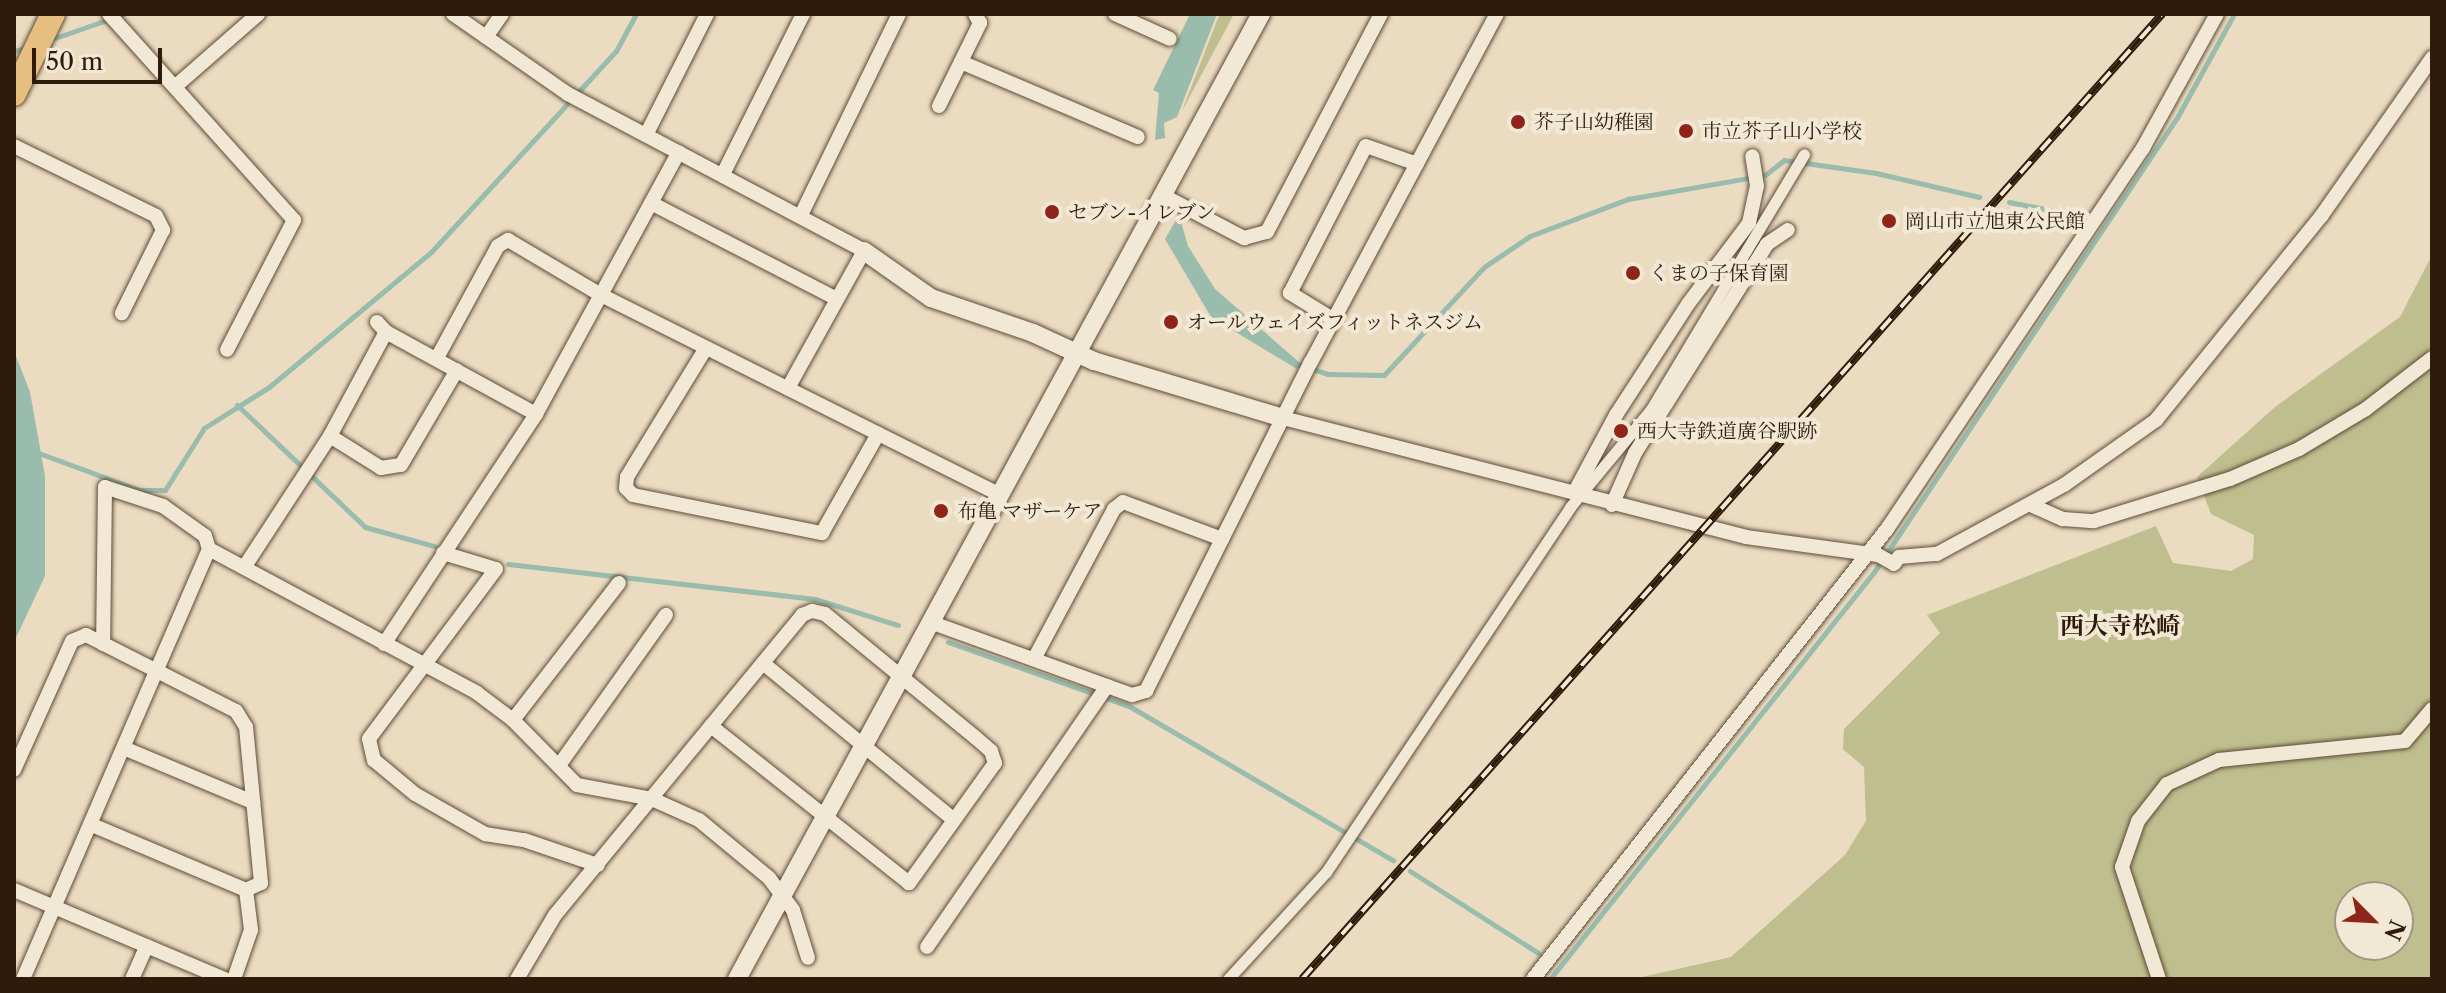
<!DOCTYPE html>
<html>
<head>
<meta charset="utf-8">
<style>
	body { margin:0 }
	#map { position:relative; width:2446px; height:993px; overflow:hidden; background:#ebdbc0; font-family:"Libre Caslon Text","Noto Serif JP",serif }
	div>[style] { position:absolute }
	.green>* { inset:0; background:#bebe8e }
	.water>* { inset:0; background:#99bcac }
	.stream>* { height:5px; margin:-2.5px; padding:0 2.5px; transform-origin:2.5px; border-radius:2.5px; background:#99bcac }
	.roads { filter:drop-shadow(0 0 2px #5d4b37) drop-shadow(0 0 2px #5d4b37) }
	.pedestrian>* { height:11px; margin:-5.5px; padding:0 5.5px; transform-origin:5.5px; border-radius:5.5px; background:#f2e8d6 }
	.minor>* { height:14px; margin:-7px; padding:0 7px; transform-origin:7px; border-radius:7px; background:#f2e8d6 }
	.tertiary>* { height:18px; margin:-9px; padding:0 9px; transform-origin:9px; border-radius:9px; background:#f2e8d6 }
	.primary>* { height:24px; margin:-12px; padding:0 12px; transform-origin:12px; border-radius:12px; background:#e6be80 }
	.rail>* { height:8px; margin-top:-4px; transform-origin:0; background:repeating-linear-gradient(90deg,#f2e8d6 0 15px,#2e1b09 0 30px); box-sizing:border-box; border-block:2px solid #2e1b09 }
	.dots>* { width:22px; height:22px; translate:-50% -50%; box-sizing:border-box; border:4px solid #f2e8d6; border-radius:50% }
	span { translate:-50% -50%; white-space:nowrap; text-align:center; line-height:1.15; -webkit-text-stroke:8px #f2e8d6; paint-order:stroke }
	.poi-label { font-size:20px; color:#2e1b09 }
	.left { translate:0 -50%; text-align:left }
	.quarter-label { font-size:24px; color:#2e1b09; font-weight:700 }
	.frame { position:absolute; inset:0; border:16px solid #2e1b09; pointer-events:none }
	.north { position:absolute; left:2334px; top:881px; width:80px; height:80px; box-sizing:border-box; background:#f2e8d6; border:2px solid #a49684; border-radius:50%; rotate:114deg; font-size:22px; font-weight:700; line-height:32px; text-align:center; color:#2e1b09 }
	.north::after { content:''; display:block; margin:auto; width:28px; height:36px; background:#8f2418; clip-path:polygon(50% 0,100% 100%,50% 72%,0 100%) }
	.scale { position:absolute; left:32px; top:48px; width:130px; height:36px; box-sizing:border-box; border:4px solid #2e1b09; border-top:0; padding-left:10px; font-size:24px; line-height:28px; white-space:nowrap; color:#2e1b09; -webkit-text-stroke:6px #f2e8d6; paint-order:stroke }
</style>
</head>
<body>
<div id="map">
	<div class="green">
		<i style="clip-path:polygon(1220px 14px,1234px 14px,1182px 111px,1216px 23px)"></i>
		<i style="clip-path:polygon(evenodd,2432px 255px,2432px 979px,1633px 979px,1731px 957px,1845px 855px,1866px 821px,1864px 767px,1843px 749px,1844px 729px,1940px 633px,1927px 615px,2156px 526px,2173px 563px,2231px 571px,2253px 559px,2254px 535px,2211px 514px,2197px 477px,2275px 407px,2400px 317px,2432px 255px,2350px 897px,2398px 897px,2398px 945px,2350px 945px,2350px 897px)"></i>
	</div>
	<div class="water">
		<i style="clip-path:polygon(1190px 14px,1217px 14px,1177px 117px,1164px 123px,1165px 138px,1155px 140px,1159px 93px,1153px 90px)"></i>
		<i style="clip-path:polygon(1179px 215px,1188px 246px,1215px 289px,1300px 363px,1297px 369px,1211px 317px,1165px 239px)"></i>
		<i style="clip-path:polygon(14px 351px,30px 392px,45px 476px,45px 576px,14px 642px)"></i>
	</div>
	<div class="stream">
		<i style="left:55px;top:38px;width:73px;rotate:-19.2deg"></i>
		<i style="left:14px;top:51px;width:11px;rotate:-15deg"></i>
		<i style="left:2009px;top:202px;width:78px;rotate:11deg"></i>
		<i style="left:1294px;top:363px;width:36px;rotate:18deg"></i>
		<i style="left:1328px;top:374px;width:56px;rotate:1deg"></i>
		<i style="left:1384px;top:375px;width:147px;rotate:-47.2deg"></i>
		<i style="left:1484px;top:267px;width:55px;rotate:-34deg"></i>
		<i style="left:1530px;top:236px;width:105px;rotate:-20.7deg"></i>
		<i style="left:1628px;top:199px;width:139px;rotate:-9.9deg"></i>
		<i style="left:1765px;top:175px;width:24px;rotate:-38deg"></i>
		<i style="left:1784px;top:160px;width:93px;rotate:8deg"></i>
		<i style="left:1876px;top:173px;width:106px;rotate:13.1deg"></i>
		<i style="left:237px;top:405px;width:177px;rotate:43.6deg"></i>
		<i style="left:365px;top:527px;width:72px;rotate:15.4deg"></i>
		<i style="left:36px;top:452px;width:110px;rotate:20.3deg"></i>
		<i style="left:139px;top:490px;width:26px"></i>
		<i style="left:165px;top:490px;width:73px;rotate:-57.8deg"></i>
		<i style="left:204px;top:428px;width:77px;rotate:-32.2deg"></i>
		<i style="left:269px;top:387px;width:212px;rotate:-39.8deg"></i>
		<i style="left:432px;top:251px;width:272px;rotate:-47.4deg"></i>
		<i style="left:616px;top:51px;width:42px;rotate:-61.6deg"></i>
		<i style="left:508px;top:564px;width:309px;rotate:6.5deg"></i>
		<i style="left:815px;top:599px;width:87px;rotate:17.4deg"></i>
		<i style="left:948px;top:642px;width:192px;rotate:19.5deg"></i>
		<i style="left:1129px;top:706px;width:306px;rotate:30.3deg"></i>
		<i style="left:1410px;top:871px;width:152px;rotate:32.6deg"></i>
		<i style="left:1550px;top:979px;width:520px;rotate:-51.48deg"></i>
		<i style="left:1874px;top:572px;width:548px;rotate:-56.31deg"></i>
		<i style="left:2178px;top:116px;width:116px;rotate:-61.2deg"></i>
	</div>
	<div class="roads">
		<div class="pedestrian">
			<i style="left:1228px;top:979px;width:145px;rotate:-47.5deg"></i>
			<i style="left:1326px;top:872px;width:439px;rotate:-56.2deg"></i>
			<i style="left:1570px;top:507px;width:127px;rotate:-50.4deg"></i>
			<i style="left:1651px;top:409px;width:297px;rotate:-59deg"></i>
		</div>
		<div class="minor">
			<i style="left:109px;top:14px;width:277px;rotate:48.1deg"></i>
			<i style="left:294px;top:220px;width:146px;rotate:117.3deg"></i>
			<i style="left:453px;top:14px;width:140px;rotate:34.8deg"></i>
			<i style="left:568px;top:94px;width:335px;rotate:27.9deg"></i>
			<i style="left:864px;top:251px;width:157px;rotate:119deg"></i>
			<i style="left:1115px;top:14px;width:60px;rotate:24.4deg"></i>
			<i style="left:486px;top:37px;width:28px;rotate:-55deg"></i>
			<i style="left:961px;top:62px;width:192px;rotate:23deg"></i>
			<i style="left:177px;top:85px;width:108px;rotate:-41.2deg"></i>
			<i style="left:939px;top:106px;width:93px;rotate:-63.7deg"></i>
			<i style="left:980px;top:23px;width:10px;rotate:-119deg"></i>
			<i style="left:646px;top:135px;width:136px;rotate:-63.2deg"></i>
			<i style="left:14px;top:146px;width:158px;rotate:26.2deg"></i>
			<i style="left:156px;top:216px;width:16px;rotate:63deg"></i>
			<i style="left:163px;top:230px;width:93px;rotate:116.3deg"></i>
			<i style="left:723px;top:174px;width:179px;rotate:-63.4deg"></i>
			<i style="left:1162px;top:195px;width:93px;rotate:27.7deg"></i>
			<i style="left:1244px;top:238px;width:24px;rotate:-15deg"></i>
			<i style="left:1267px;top:232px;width:246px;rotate:-62.4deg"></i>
			<i style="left:651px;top:203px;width:209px;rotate:27.3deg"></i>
			<i style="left:801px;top:215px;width:224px;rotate:-64deg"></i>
			<i style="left:1334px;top:320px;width:52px;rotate:-148.5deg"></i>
			<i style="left:1290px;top:293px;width:165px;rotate:-62.7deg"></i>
			<i style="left:1366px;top:146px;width:54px;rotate:19.4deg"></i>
			<i style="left:377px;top:322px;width:13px;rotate:48deg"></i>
			<i style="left:386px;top:332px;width:171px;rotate:28.7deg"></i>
			<i style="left:706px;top:348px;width:151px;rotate:121.5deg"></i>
			<i style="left:627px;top:477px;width:11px;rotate:95deg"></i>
			<i style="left:626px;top:488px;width:10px;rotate:45deg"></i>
			<i style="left:633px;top:495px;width:193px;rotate:11.4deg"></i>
			<i style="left:822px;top:533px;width:114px;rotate:-60.5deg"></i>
			<i style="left:438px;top:356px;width:125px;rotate:-61.4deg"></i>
			<i style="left:498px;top:246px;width:12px;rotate:-31deg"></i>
			<i style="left:508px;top:240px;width:108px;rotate:30.6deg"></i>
			<i style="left:601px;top:295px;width:444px;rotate:26.6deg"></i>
			<i style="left:1283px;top:418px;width:478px;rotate:14.4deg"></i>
			<i style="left:1746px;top:537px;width:133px;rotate:7.8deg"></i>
			<i style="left:1878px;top:555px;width:18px;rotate:29deg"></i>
			<i style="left:1894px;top:564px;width:9px;rotate:-54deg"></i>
			<i style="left:1899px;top:557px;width:38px;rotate:-5deg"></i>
			<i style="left:1937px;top:554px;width:145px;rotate:-28.5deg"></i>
			<i style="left:2064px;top:485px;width:113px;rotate:-35.2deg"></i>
			<i style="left:2156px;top:420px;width:264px;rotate:-51deg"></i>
			<i style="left:2322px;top:215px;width:192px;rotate:-55deg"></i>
			<i style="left:330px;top:436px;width:60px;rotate:32.1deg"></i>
			<i style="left:381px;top:468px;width:20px;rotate:-9deg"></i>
			<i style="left:401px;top:465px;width:110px;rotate:-59.5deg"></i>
			<i style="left:1574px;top:493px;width:89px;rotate:-61.7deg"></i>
			<i style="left:1616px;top:415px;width:132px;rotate:-57deg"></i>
			<i style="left:1688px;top:304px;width:101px;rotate:-53deg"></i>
			<i style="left:1749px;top:223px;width:38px;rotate:-78deg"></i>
			<i style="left:1757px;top:186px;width:30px;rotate:-99deg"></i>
			<i style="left:1612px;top:505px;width:57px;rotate:-66.1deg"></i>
			<i style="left:1635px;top:453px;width:247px;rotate:-57.7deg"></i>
			<i style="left:1767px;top:244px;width:25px;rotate:-34deg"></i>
			<i style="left:2031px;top:505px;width:35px;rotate:24deg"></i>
			<i style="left:2063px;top:519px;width:31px;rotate:4deg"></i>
			<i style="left:2094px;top:521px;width:142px;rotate:-17.2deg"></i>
			<i style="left:2230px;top:479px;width:75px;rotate:-23.5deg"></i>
			<i style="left:2299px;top:449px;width:78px;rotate:-30.8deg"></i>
			<i style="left:2366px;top:409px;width:83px;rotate:-37.7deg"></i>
			<i style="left:209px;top:549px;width:304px;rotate:28.2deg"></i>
			<i style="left:477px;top:693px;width:45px;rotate:36.9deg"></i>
			<i style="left:513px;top:720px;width:91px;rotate:45.4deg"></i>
			<i style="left:577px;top:785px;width:76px;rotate:10.6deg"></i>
			<i style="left:652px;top:799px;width:51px;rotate:24.1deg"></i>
			<i style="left:699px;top:820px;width:91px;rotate:39.6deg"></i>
			<i style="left:769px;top:878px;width:40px;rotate:53deg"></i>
			<i style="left:793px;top:910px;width:50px;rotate:72.6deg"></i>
			<i style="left:443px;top:553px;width:55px;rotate:16.8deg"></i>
			<i style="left:496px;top:569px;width:212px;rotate:126.8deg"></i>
			<i style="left:369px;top:739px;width:22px;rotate:77deg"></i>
			<i style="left:374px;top:760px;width:53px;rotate:39.7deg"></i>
			<i style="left:415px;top:794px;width:81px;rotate:29.7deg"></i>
			<i style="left:485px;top:834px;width:39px;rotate:9deg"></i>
			<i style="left:524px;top:840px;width:78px;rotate:18.7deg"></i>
			<i style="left:245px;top:566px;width:155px;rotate:-56.8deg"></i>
			<i style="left:330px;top:436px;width:118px;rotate:-61.7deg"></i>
			<i style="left:930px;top:622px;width:215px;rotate:19.9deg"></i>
			<i style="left:1132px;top:695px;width:15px;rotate:-16deg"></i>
			<i style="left:1146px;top:691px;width:368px;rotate:-63.4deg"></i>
			<i style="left:1311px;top:362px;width:395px;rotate:-61.9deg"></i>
			<i style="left:384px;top:644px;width:276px;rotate:-56.5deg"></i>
			<i style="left:536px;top:414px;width:298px;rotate:-61.4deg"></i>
			<i style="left:1034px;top:659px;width:170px;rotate:-61.9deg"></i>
			<i style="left:1114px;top:509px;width:11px;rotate:-38deg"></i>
			<i style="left:1123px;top:502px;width:106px;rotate:20.5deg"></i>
			<i style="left:763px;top:663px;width:247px;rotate:39.4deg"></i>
			<i style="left:513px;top:720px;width:173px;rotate:-52.3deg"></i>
			<i style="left:126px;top:749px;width:138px;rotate:22.7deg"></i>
			<i style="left:560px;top:764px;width:183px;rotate:-54.6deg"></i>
			<i style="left:14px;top:770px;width:141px;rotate:-65.8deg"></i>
			<i style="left:72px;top:641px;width:15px;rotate:-23deg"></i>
			<i style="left:86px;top:635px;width:168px;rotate:26.9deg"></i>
			<i style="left:236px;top:711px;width:19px;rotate:58deg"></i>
			<i style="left:246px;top:727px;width:157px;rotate:84.5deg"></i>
			<i style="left:261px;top:883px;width:17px;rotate:155deg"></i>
			<i style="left:246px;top:890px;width:167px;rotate:-157.1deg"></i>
			<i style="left:14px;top:890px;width:229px;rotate:22.9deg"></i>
			<i style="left:927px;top:947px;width:317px;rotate:-55.4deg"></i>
			<i style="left:23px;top:979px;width:469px;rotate:-66.6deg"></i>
			<i style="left:209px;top:549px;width:14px;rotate:-107deg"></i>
			<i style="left:205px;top:536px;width:52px;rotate:-144.5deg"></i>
			<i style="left:163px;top:506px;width:61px;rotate:-161.9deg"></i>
			<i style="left:105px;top:487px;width:157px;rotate:90.7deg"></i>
			<i style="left:132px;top:979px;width:36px;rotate:-66deg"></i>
			<i style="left:234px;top:979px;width:52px;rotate:-70.9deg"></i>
			<i style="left:251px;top:930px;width:40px;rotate:-97.1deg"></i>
			<i style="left:517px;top:979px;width:74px;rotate:-59.3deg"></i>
			<i style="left:555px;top:915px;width:389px;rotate:-50.5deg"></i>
			<i style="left:802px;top:615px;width:11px;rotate:-22deg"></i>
			<i style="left:812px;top:611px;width:13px;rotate:13deg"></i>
			<i style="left:825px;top:614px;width:195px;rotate:39.4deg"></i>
			<i style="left:976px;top:738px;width:20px;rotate:41deg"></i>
			<i style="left:991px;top:751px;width:13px;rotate:72deg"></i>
			<i style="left:995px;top:763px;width:148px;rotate:125.6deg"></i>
			<i style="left:909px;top:883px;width:253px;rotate:-141.6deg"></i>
			<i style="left:1533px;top:979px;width:573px;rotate:-51.81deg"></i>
			<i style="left:1887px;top:529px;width:459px;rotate:-56.1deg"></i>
			<i style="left:2143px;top:148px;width:153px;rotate:-61.1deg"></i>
			<i style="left:2159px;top:979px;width:118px;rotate:-108.3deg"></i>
			<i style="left:2122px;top:867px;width:49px;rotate:-70.8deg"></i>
			<i style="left:2138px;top:821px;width:47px;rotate:-51.9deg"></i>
			<i style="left:2167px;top:784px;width:57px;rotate:-24.8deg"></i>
			<i style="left:2219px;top:760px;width:187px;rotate:-5.8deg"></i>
			<i style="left:2405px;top:741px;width:42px;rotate:-49.8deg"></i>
		</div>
		<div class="tertiary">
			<i style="left:864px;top:251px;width:82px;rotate:35deg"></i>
			<i style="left:931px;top:298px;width:108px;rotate:18.9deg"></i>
			<i style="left:1033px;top:333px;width:67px;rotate:24.7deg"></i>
			<i style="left:1094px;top:361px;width:197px;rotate:16.8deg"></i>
			<i style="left:737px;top:979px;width:1098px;rotate:-61.5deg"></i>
		</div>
		<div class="primary">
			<i style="left:14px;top:94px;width:89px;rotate:-64deg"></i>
		</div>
	</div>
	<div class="rail">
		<i style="left:1302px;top:979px;width:1293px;rotate:-48.29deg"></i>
	</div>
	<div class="dots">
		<i style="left:1518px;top:122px;background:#8f2418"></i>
		<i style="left:1686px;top:131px;background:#8f2418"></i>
		<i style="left:1052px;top:212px;background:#8f2418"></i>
		<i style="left:1889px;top:221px;background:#8f2418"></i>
		<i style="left:1633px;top:273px;background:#8f2418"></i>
		<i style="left:1171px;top:322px;background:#8f2418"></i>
		<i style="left:1621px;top:431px;background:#8f2418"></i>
		<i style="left:941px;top:511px;background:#8f2418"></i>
	</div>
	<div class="poi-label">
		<span class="left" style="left:1534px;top:122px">芥子山幼稚園</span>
		<span class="left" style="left:1702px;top:131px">市立芥子山小学校</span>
		<span class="left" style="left:1068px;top:212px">セブン-イレブン</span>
		<span class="left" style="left:1905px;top:221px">岡山市立旭東公民館</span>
		<span class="left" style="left:1649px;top:273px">くまの子保育園</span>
		<span class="left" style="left:1187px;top:322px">オールウェイズフィットネスジム</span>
		<span class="left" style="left:1637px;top:431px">西大寺鉄道廣谷駅跡</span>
		<span class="left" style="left:957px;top:511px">布亀 マザーケア</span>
	</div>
	<div class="quarter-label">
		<span style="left:2120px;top:626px">西大寺松崎</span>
	</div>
	<div class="frame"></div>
	<div class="north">N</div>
	<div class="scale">50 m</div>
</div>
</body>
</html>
